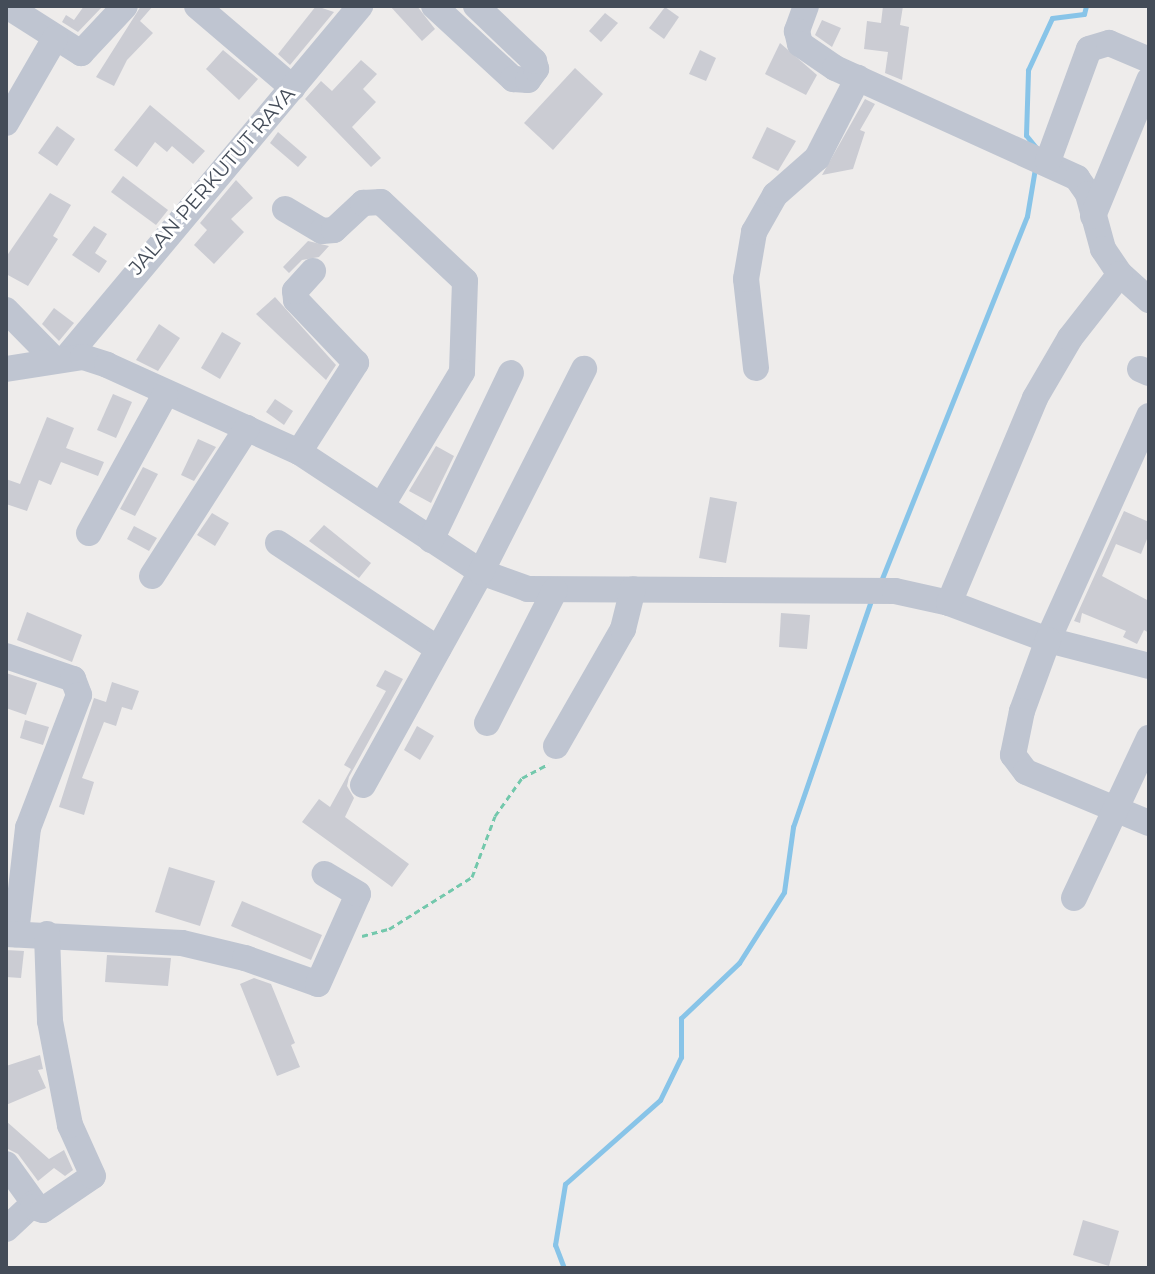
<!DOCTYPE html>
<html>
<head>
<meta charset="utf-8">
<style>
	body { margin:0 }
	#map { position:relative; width:1155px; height:1274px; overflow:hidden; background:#eeeceb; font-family:Montserrat,sans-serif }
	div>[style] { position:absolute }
	.stream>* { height:5px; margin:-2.5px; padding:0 2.5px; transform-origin:2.5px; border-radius:2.5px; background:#88c4e8 }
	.building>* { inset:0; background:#cbccd3 }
	.path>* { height:3px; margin-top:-1.5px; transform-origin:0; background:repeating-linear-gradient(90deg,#73c8ac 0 6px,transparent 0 10px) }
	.minor>* { height:26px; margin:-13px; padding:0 13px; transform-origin:13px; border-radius:13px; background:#bfc5d1 }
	span { translate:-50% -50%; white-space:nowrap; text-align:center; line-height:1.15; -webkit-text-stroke:6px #fff; paint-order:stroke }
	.street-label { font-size:20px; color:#444c58 }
	.frame { position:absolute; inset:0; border:8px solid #444c58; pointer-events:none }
</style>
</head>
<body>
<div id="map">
	<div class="stream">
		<i style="left:1038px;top:150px;width:19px;rotate:-129deg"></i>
		<i style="left:1026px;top:135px;width:65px;rotate:-88.2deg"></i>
		<i style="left:1028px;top:70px;width:57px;rotate:-65.2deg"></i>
		<i style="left:1052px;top:18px;width:32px;rotate:-7deg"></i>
		<i style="left:1084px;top:14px;width:8px;rotate:-76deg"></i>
		<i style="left:881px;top:581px;width:393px;rotate:-68.2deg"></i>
		<i style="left:1027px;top:216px;width:49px;rotate:-80.5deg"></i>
		<i style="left:564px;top:1268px;width:25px;rotate:-111deg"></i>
		<i style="left:555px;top:1245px;width:62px;rotate:-80.7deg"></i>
		<i style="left:565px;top:1184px;width:127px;rotate:-41.5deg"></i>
		<i style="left:660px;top:1100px;width:48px;rotate:-64deg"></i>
		<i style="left:681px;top:1057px;width:39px;rotate:-90deg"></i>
		<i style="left:681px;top:1018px;width:80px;rotate:-43.5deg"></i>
		<i style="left:739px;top:963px;width:84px;rotate:-57.6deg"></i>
		<i style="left:784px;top:892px;width:66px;rotate:-82.1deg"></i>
		<i style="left:793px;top:827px;width:240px;rotate:-71deg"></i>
	</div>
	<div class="building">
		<i style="clip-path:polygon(84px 6px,103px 6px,78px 32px,62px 22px,66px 15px,74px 20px)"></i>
		<i style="clip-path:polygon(141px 6px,153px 6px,140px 21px,153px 33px,127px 60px,114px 86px,96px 77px)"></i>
		<i style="clip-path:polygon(316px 6px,334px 12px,290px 65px,278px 54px)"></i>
		<i style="clip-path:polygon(390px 6px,417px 6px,435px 29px,422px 41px)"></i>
		<i style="clip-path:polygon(883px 6px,903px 6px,900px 25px,909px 27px,902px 80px,885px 73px,888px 52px,864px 49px,867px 21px,881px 23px)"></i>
		<i style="clip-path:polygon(665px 7px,679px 17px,664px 39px,649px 28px)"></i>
		<i style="clip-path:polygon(605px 13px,618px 23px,601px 42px,589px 31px)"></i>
		<i style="clip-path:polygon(822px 20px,841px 28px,832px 47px,815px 35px)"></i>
		<i style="clip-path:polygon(780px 43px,817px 75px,806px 95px,765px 74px)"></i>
		<i style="clip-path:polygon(223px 50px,258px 79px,239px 100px,206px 69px)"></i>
		<i style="clip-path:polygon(700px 50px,716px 58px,706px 81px,689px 74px)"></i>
		<i style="clip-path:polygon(361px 60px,377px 74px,363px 89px,376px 102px,352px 127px,381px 158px,371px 167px,305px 99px,321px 81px,332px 91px)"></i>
		<i style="clip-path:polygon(575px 68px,603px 94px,553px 150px,524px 123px)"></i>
		<i style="clip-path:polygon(865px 99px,875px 104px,860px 130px,865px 132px,853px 169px,822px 175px)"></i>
		<i style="clip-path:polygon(150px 105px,205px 151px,193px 164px,172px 146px,167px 152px,155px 142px,137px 167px,114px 150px)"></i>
		<i style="clip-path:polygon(57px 126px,75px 139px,57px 166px,38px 153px)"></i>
		<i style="clip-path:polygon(767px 127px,796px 141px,778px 171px,752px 158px)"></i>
		<i style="clip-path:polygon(278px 132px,307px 157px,298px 167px,270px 143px)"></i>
		<i style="clip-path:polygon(123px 176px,168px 210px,156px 225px,111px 192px)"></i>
		<i style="clip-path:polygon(236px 180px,253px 198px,231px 219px,244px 232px,214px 264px,194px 245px,207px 230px,200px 223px)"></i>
		<i style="clip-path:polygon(50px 193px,71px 205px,53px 236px,58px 239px,28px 286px,6px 274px,6px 257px)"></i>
		<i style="clip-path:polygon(94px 226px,107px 234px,95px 253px,107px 261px,99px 273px,72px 255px)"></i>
		<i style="clip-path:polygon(308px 241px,329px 246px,319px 257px,302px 260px,289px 273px,283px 267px)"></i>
		<i style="clip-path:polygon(275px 297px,336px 365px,326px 380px,256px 314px)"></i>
		<i style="clip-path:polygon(54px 308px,74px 323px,59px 341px,42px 324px)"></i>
		<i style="clip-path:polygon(159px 324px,180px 338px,158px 371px,136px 360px)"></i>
		<i style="clip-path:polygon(222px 332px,241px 343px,220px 379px,201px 368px)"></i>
		<i style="clip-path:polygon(113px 394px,132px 402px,116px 438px,97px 430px)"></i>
		<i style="clip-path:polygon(275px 399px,293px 411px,284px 425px,266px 412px)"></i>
		<i style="clip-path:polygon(47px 417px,74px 428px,66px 448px,104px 462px,98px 476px,61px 462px,51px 485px,39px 480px,27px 511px,6px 504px,6px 479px,20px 484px)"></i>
		<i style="clip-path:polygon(198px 439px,216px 447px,194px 481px,181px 475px)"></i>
		<i style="clip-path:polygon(436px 446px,454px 456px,431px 503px,409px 491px)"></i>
		<i style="clip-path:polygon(143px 467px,158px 474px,135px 516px,120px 509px)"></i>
		<i style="clip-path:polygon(710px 497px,737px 502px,726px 563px,699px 558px)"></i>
		<i style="clip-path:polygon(1124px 511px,1149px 522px,1149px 534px,1141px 554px,1116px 544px,1102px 576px,1149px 601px,1149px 633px,1144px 630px,1137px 644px,1123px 637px,1126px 631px,1082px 613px,1080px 623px,1074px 621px)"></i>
		<i style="clip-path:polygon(212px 513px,229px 523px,215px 546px,197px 535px)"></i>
		<i style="clip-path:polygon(324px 525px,371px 563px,359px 578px,309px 541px)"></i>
		<i style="clip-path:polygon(134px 526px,157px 538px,149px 551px,127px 539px)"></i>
		<i style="clip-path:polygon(27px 612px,82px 635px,72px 662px,17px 640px)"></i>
		<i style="clip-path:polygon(781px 613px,810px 615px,807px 649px,779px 647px)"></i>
		<i style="clip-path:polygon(385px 670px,403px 679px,349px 777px,347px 786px,354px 798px,345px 817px,409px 864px,392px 887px,302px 822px,319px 799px,330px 807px,351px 769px,344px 765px,386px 691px,376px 686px)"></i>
		<i style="clip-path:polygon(6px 673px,37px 683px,26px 715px,6px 708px)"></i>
		<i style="clip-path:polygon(112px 682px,139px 691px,132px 710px,122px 707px,116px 726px,104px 722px,82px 778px,94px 782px,84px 815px,59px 807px,94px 698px,106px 702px)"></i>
		<i style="clip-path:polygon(25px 720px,49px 727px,43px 745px,20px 738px)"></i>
		<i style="clip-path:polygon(417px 726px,434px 736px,420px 760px,404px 750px)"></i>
		<i style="clip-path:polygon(169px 867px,215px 881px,200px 926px,155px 912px)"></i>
		<i style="clip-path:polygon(242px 901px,322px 935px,311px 960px,231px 926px)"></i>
		<i style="clip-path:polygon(6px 950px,24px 951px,21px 978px,6px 977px)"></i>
		<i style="clip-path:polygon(107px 955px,171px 958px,168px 986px,105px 982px)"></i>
		<i style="clip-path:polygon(254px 978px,271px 984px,295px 1043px,291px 1045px,300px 1067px,277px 1076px,240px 984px)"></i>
		<i style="clip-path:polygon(40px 1055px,43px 1069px,38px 1070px,46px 1088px,6px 1105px,6px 1066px)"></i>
		<i style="clip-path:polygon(6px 1121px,49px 1159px,64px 1150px,73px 1170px,65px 1176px,54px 1168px,38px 1181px,18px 1154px,6px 1148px)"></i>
		<i style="clip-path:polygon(1083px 1220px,1119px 1231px,1109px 1266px,1073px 1255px)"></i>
	</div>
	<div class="path">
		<i style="left:362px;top:936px;width:28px;rotate:-15deg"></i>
		<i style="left:389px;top:929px;width:98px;rotate:-32.1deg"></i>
		<i style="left:472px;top:877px;width:65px;rotate:-69.3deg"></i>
		<i style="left:495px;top:816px;width:47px;rotate:-54.6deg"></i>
		<i style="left:522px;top:778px;width:30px;rotate:-28deg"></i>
	</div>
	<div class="minor">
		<i style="left:7px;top:6px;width:88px;rotate:32.4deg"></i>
		<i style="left:81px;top:53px;width:64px;rotate:-46.9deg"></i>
		<i style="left:197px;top:6px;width:126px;rotate:40.5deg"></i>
		<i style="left:434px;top:6px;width:108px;rotate:42.7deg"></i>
		<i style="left:513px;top:79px;width:15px;rotate:4deg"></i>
		<i style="left:528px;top:80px;width:14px;rotate:-54deg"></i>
		<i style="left:536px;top:69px;width:8px;rotate:-104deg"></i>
		<i style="left:534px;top:61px;width:80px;rotate:-136.5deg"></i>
		<i style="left:806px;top:6px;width:27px;rotate:110deg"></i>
		<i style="left:797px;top:31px;width:13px;rotate:77deg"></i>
		<i style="left:800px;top:44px;width:42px;rotate:34.4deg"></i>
		<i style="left:835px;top:68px;width:266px;rotate:24.4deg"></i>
		<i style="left:1077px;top:178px;width:19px;rotate:55deg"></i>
		<i style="left:1088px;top:194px;width:57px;rotate:74.7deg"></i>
		<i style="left:1103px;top:249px;width:30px;rotate:56deg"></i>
		<i style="left:1120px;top:274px;width:39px;rotate:42deg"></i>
		<i style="left:6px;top:123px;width:98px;rotate:-60deg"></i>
		<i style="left:1048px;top:161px;width:119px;rotate:-69.9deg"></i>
		<i style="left:1089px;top:49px;width:21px;rotate:-17deg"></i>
		<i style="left:1109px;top:43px;width:43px;rotate:23deg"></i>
		<i style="left:285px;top:209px;width:43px;rotate:30.7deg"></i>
		<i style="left:322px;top:231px;width:12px;rotate:-5deg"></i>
		<i style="left:334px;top:230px;width:40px;rotate:-43deg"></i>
		<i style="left:363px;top:203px;width:18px;rotate:-3deg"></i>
		<i style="left:381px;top:202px;width:115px;rotate:43.2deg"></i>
		<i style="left:465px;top:281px;width:91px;rotate:91.9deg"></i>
		<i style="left:462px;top:372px;width:155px;rotate:121deg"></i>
		<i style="left:1093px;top:216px;width:147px;rotate:-67.6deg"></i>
		<i style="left:6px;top:310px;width:70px;rotate:45.6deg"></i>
		<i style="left:66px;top:358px;width:459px;rotate:-50.1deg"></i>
		<i style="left:756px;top:368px;width:90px;rotate:-96.4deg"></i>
		<i style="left:746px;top:279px;width:48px;rotate:-80.3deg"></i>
		<i style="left:754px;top:232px;width:43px;rotate:-60.4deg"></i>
		<i style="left:775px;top:195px;width:56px;rotate:-41.4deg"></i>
		<i style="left:817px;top:158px;width:90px;rotate:-62.9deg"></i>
		<i style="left:6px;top:369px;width:78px;rotate:-8.9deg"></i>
		<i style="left:83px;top:357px;width:25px;rotate:18deg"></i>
		<i style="left:107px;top:365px;width:211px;rotate:24.4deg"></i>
		<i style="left:299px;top:452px;width:218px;rotate:33.4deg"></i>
		<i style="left:481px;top:572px;width:50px;rotate:19.9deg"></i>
		<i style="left:528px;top:589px;width:367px;rotate:0.3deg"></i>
		<i style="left:895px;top:591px;width:55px;rotate:12.5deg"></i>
		<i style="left:949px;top:603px;width:106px;rotate:20.5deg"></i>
		<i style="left:1048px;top:640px;width:104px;rotate:14.4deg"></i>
		<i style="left:1140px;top:369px;width:10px;rotate:24deg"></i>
		<i style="left:1149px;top:416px;width:246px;rotate:114.3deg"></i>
		<i style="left:1048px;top:640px;width:76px;rotate:110.1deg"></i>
		<i style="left:1022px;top:711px;width:45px;rotate:101.6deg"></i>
		<i style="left:1013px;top:755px;width:21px;rotate:53deg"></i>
		<i style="left:1026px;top:772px;width:133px;rotate:22.5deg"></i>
		<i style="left:299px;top:452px;width:106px;rotate:-57.4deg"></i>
		<i style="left:356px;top:363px;width:87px;rotate:-133.6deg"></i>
		<i style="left:296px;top:300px;width:9px;rotate:-96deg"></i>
		<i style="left:295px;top:291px;width:27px;rotate:-48deg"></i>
		<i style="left:89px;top:533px;width:158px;rotate:-61.2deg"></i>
		<i style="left:431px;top:540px;width:185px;rotate:-64.4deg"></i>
		<i style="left:278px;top:543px;width:192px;rotate:33.5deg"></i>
		<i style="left:152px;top:576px;width:176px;rotate:-57.3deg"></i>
		<i style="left:949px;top:603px;width:222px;rotate:-67.2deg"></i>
		<i style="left:1035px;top:398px;width:69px;rotate:-59.7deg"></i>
		<i style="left:1070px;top:338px;width:81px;rotate:-52deg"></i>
		<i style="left:6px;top:656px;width:71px;rotate:18.9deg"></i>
		<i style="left:73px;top:679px;width:17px;rotate:69deg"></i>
		<i style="left:79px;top:695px;width:142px;rotate:111deg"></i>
		<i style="left:28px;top:828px;width:107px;rotate:96.5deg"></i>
		<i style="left:487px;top:723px;width:149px;rotate:-62.9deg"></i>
		<i style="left:556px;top:746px;width:135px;rotate:-60.2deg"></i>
		<i style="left:623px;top:629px;width:41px;rotate:-76deg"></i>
		<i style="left:363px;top:785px;width:244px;rotate:-61deg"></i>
		<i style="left:481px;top:572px;width:228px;rotate:-63.1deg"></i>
		<i style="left:1074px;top:898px;width:177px;rotate:-64.9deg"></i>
		<i style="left:6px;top:934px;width:176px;rotate:2.9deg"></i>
		<i style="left:182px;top:943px;width:65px;rotate:13.4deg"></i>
		<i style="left:245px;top:958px;width:77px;rotate:19.6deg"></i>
		<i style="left:318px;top:984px;width:98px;rotate:-66deg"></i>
		<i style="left:358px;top:894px;width:39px;rotate:-149deg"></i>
		<i style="left:6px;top:1164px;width:48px;rotate:54.3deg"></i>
		<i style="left:34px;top:1203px;width:38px;rotate:137deg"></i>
		<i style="left:33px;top:1207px;width:10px;rotate:17deg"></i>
		<i style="left:43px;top:1210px;width:60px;rotate:-34.2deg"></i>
		<i style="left:93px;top:1176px;width:56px;rotate:-114.3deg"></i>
		<i style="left:70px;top:1125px;width:106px;rotate:-100.9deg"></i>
		<i style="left:50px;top:1021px;width:87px;rotate:-92deg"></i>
	</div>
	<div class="street-label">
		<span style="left:212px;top:181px;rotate:-49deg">JALAN PERKUTUT RAYA</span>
	</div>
	<div class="frame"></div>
</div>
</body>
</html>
